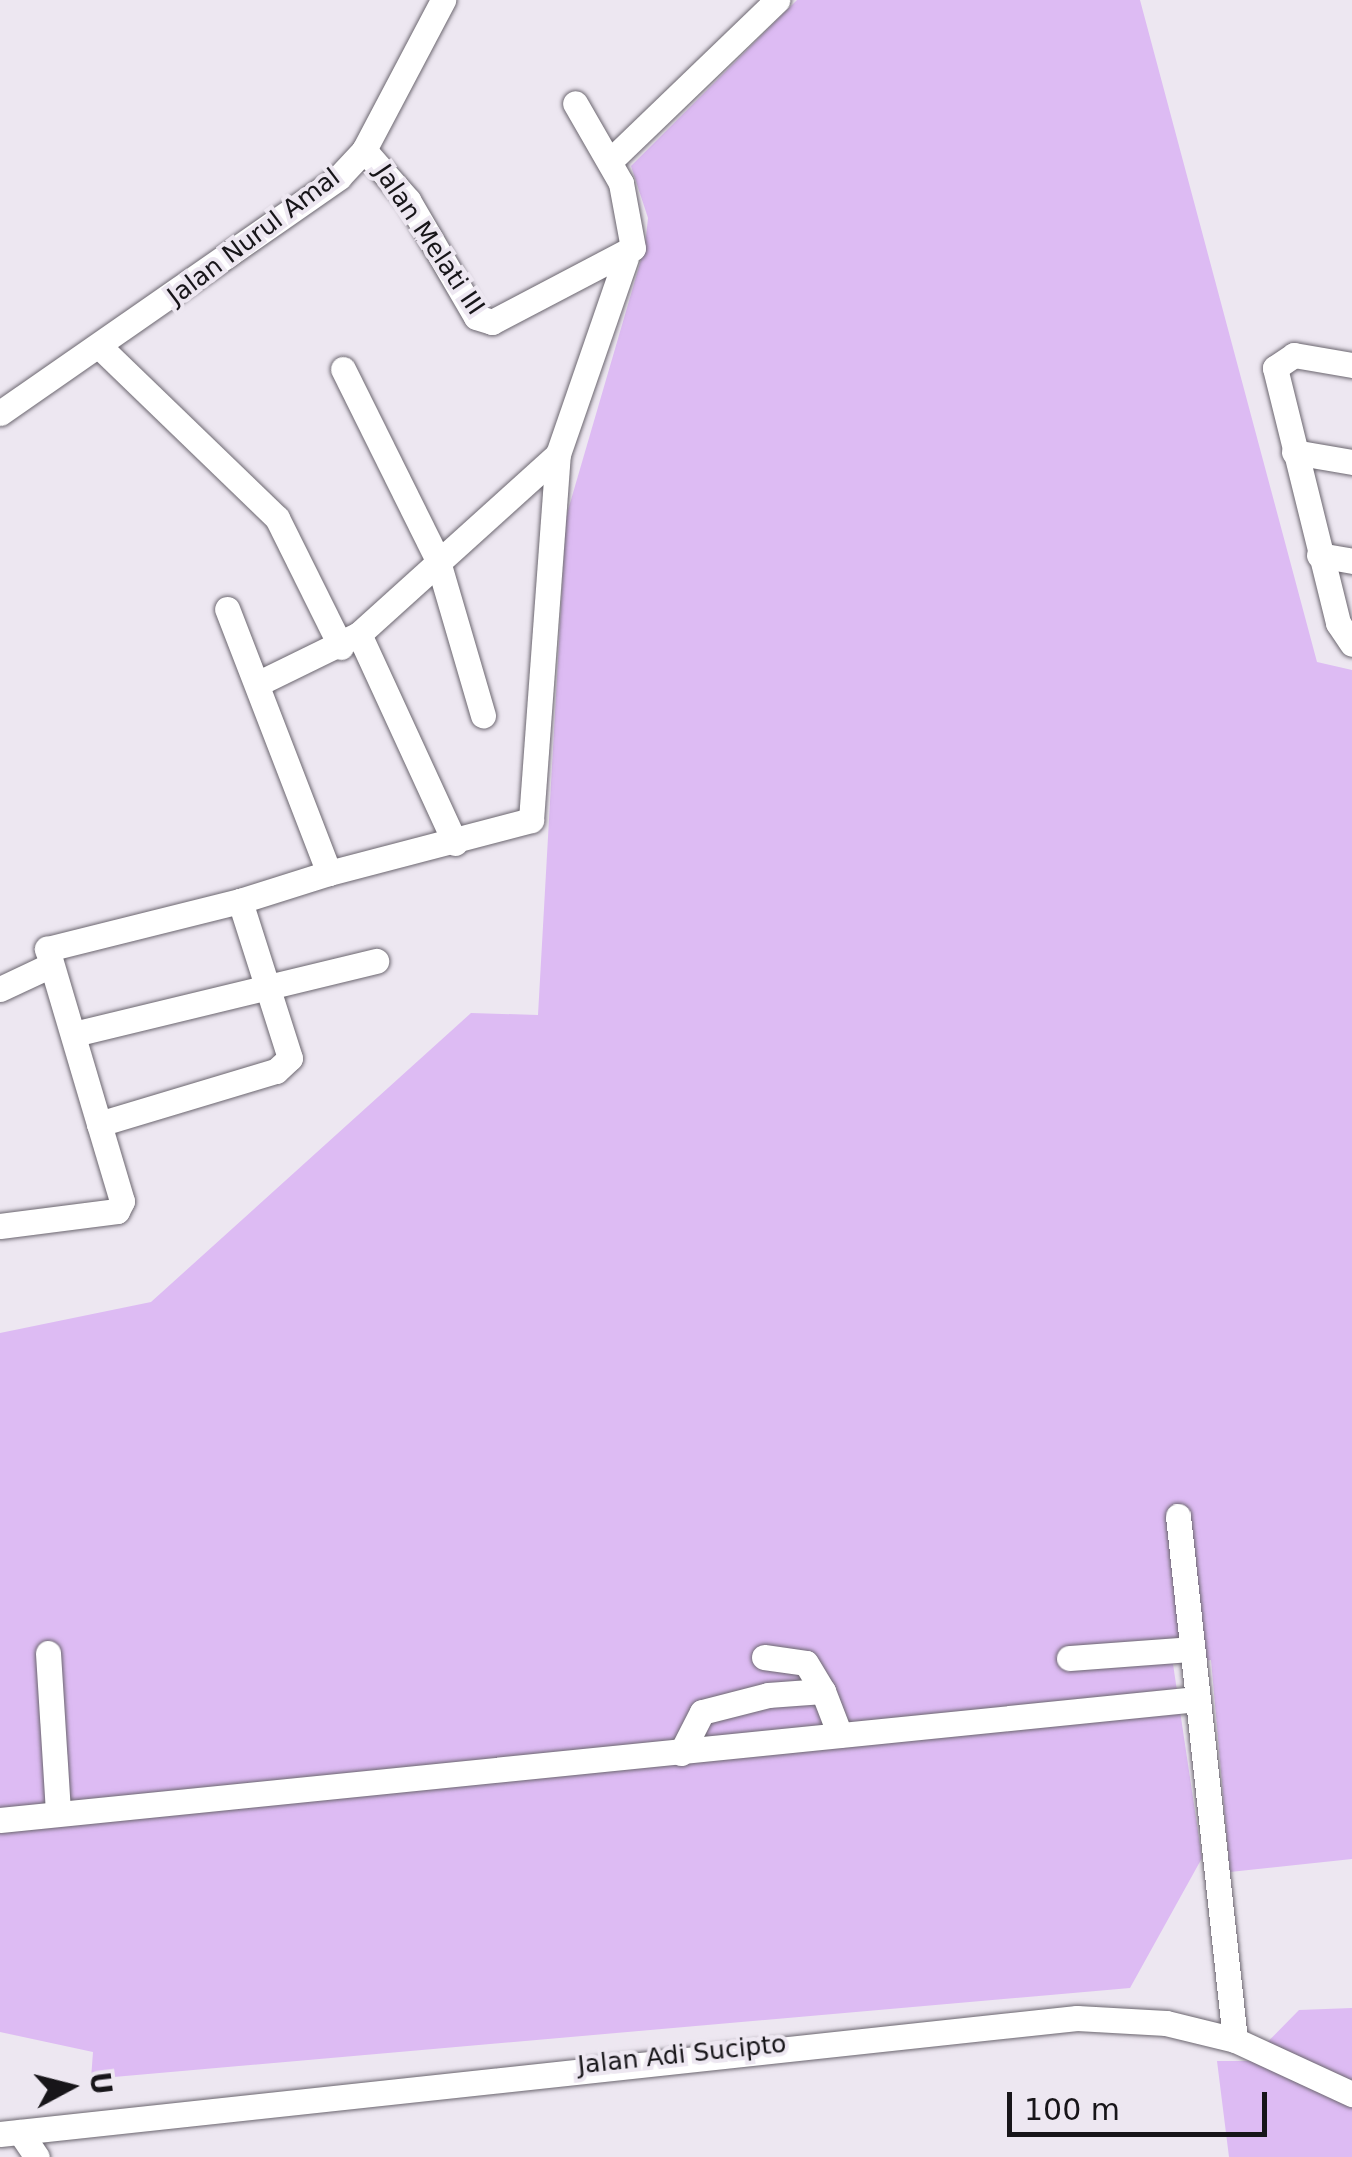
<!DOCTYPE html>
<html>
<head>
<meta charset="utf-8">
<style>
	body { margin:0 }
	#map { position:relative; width:1352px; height:2157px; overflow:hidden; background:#ede7f1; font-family:"DejaVu Sans",sans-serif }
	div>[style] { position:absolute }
	.green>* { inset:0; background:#ddbbf3 }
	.roads { filter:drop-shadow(0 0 2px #6b666f) drop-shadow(0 0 2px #6b666f) }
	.minor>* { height:25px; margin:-12.5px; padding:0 12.5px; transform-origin:12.5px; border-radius:12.5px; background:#fff }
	span { translate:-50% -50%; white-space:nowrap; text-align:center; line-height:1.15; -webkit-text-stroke:8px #ede7f1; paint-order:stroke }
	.street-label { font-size:25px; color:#171519 }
	.north { position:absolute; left:20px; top:2037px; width:100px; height:100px; -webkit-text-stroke:8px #ede7f1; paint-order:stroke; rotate:83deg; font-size:28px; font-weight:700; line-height:40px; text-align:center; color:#171519 }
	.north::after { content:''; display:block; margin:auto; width:35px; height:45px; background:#171519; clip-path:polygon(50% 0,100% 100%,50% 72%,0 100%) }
	.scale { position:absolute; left:1007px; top:2092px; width:260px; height:45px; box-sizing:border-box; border:5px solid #171519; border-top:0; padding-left:12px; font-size:30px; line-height:35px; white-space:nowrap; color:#171519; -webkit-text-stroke:8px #ede7f1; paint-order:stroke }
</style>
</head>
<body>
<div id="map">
	<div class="green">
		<i style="clip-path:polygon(797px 0,1140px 0,1317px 662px,1352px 670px,1352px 1859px,1230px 1872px,1211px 1660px,1173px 1664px,1202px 1858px,1130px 1988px,91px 2079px,93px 2052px,0 2032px,0 1333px,151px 1302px,471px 1013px,538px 1015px,566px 517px,645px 246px,648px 218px,631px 166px)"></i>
		<i style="clip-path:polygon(1352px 2008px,1352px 2157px,1229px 2157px,1217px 2061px,1249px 2061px,1299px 2010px)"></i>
	</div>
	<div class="roads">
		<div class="minor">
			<i style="left:364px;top:150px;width:67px;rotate:48.7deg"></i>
			<i style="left:408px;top:200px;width:135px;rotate:59.8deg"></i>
			<i style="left:476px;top:317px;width:17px;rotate:17deg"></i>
			<i style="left:492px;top:322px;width:159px;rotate:-27.7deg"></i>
			<i style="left:633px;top:248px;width:66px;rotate:-100.5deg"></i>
			<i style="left:621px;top:183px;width:92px;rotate:-119.9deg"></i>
			<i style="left:611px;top:160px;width:231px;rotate:-43.9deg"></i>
			<i style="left:102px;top:349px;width:243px;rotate:44deg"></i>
			<i style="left:277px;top:518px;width:144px;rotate:63.6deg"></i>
			<i style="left:1352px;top:365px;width:59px;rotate:-170.2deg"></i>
			<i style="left:1294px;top:355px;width:23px;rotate:146deg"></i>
			<i style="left:1275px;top:368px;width:263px;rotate:76.1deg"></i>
			<i style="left:1338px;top:623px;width:25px;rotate:56deg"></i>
			<i style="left:343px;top:369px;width:211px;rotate:63.6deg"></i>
			<i style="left:437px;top:558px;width:164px;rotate:73.7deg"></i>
			<i style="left:0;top:413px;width:413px;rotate:-34.8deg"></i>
			<i style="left:339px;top:177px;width:37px;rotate:-47deg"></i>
			<i style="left:364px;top:150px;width:170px;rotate:-62.2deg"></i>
			<i style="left:1294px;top:452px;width:59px;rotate:9.8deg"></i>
			<i style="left:1319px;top:555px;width:34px;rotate:10deg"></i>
			<i style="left:359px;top:634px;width:230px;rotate:65.3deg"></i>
			<i style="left:259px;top:683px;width:111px;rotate:-26.1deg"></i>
			<i style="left:359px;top:634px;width:268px;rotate:-42.1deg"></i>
			<i style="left:558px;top:454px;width:207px;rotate:-70.9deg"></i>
			<i style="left:329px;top:873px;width:209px;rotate:-14.7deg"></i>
			<i style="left:531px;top:820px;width:367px;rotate:-85.8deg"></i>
			<i style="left:0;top:989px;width:52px;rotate:-25.1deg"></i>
			<i style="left:74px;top:1034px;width:311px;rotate:-13.6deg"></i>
			<i style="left:99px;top:1124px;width:183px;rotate:-106.5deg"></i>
			<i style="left:47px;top:949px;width:199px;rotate:-14deg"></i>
			<i style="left:0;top:1226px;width:118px;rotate:-7.3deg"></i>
			<i style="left:117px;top:1211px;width:11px;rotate:-63deg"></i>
			<i style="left:122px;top:1201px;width:80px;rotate:-106.6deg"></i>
			<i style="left:99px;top:1124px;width:185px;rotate:-16.7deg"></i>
			<i style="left:276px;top:1071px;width:19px;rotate:-43deg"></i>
			<i style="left:290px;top:1058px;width:165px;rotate:-107.7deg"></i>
			<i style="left:240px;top:901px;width:93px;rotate:-17.5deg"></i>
			<i style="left:329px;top:873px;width:283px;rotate:-111.1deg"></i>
			<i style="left:1178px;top:1516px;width:527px;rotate:83.79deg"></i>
			<i style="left:48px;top:1653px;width:160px;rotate:86.4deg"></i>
			<i style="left:764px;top:1657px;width:42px;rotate:8.1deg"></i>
			<i style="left:806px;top:1663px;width:33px;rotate:59deg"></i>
			<i style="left:1069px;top:1658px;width:122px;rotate:-4.2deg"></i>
			<i style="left:681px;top:1753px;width:46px;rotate:-62.9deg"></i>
			<i style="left:702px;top:1712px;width:68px;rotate:-14.4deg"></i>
			<i style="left:768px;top:1695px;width:55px;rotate:-4.2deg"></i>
			<i style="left:823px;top:1691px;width:47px;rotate:68.9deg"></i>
			<i style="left:0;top:1820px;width:1203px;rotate:-5.77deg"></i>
			<i style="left:20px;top:2132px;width:30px;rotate:56deg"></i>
			<i style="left:0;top:2134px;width:1083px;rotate:-6.15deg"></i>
			<i style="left:1077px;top:2018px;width:89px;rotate:3.2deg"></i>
			<i style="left:1166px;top:2023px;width:71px;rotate:13.8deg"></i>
			<i style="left:1235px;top:2040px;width:129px;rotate:24.8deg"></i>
		</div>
	</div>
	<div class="street-label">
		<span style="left:254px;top:237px;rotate:-37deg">Jalan Nurul Amal</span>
		<span style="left:429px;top:240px;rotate:56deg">Jalan Melati III</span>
		<span style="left:682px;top:2055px;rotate:-6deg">Jalan Adi Sucipto</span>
	</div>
	<div class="north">U</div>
	<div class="scale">100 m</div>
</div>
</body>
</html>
